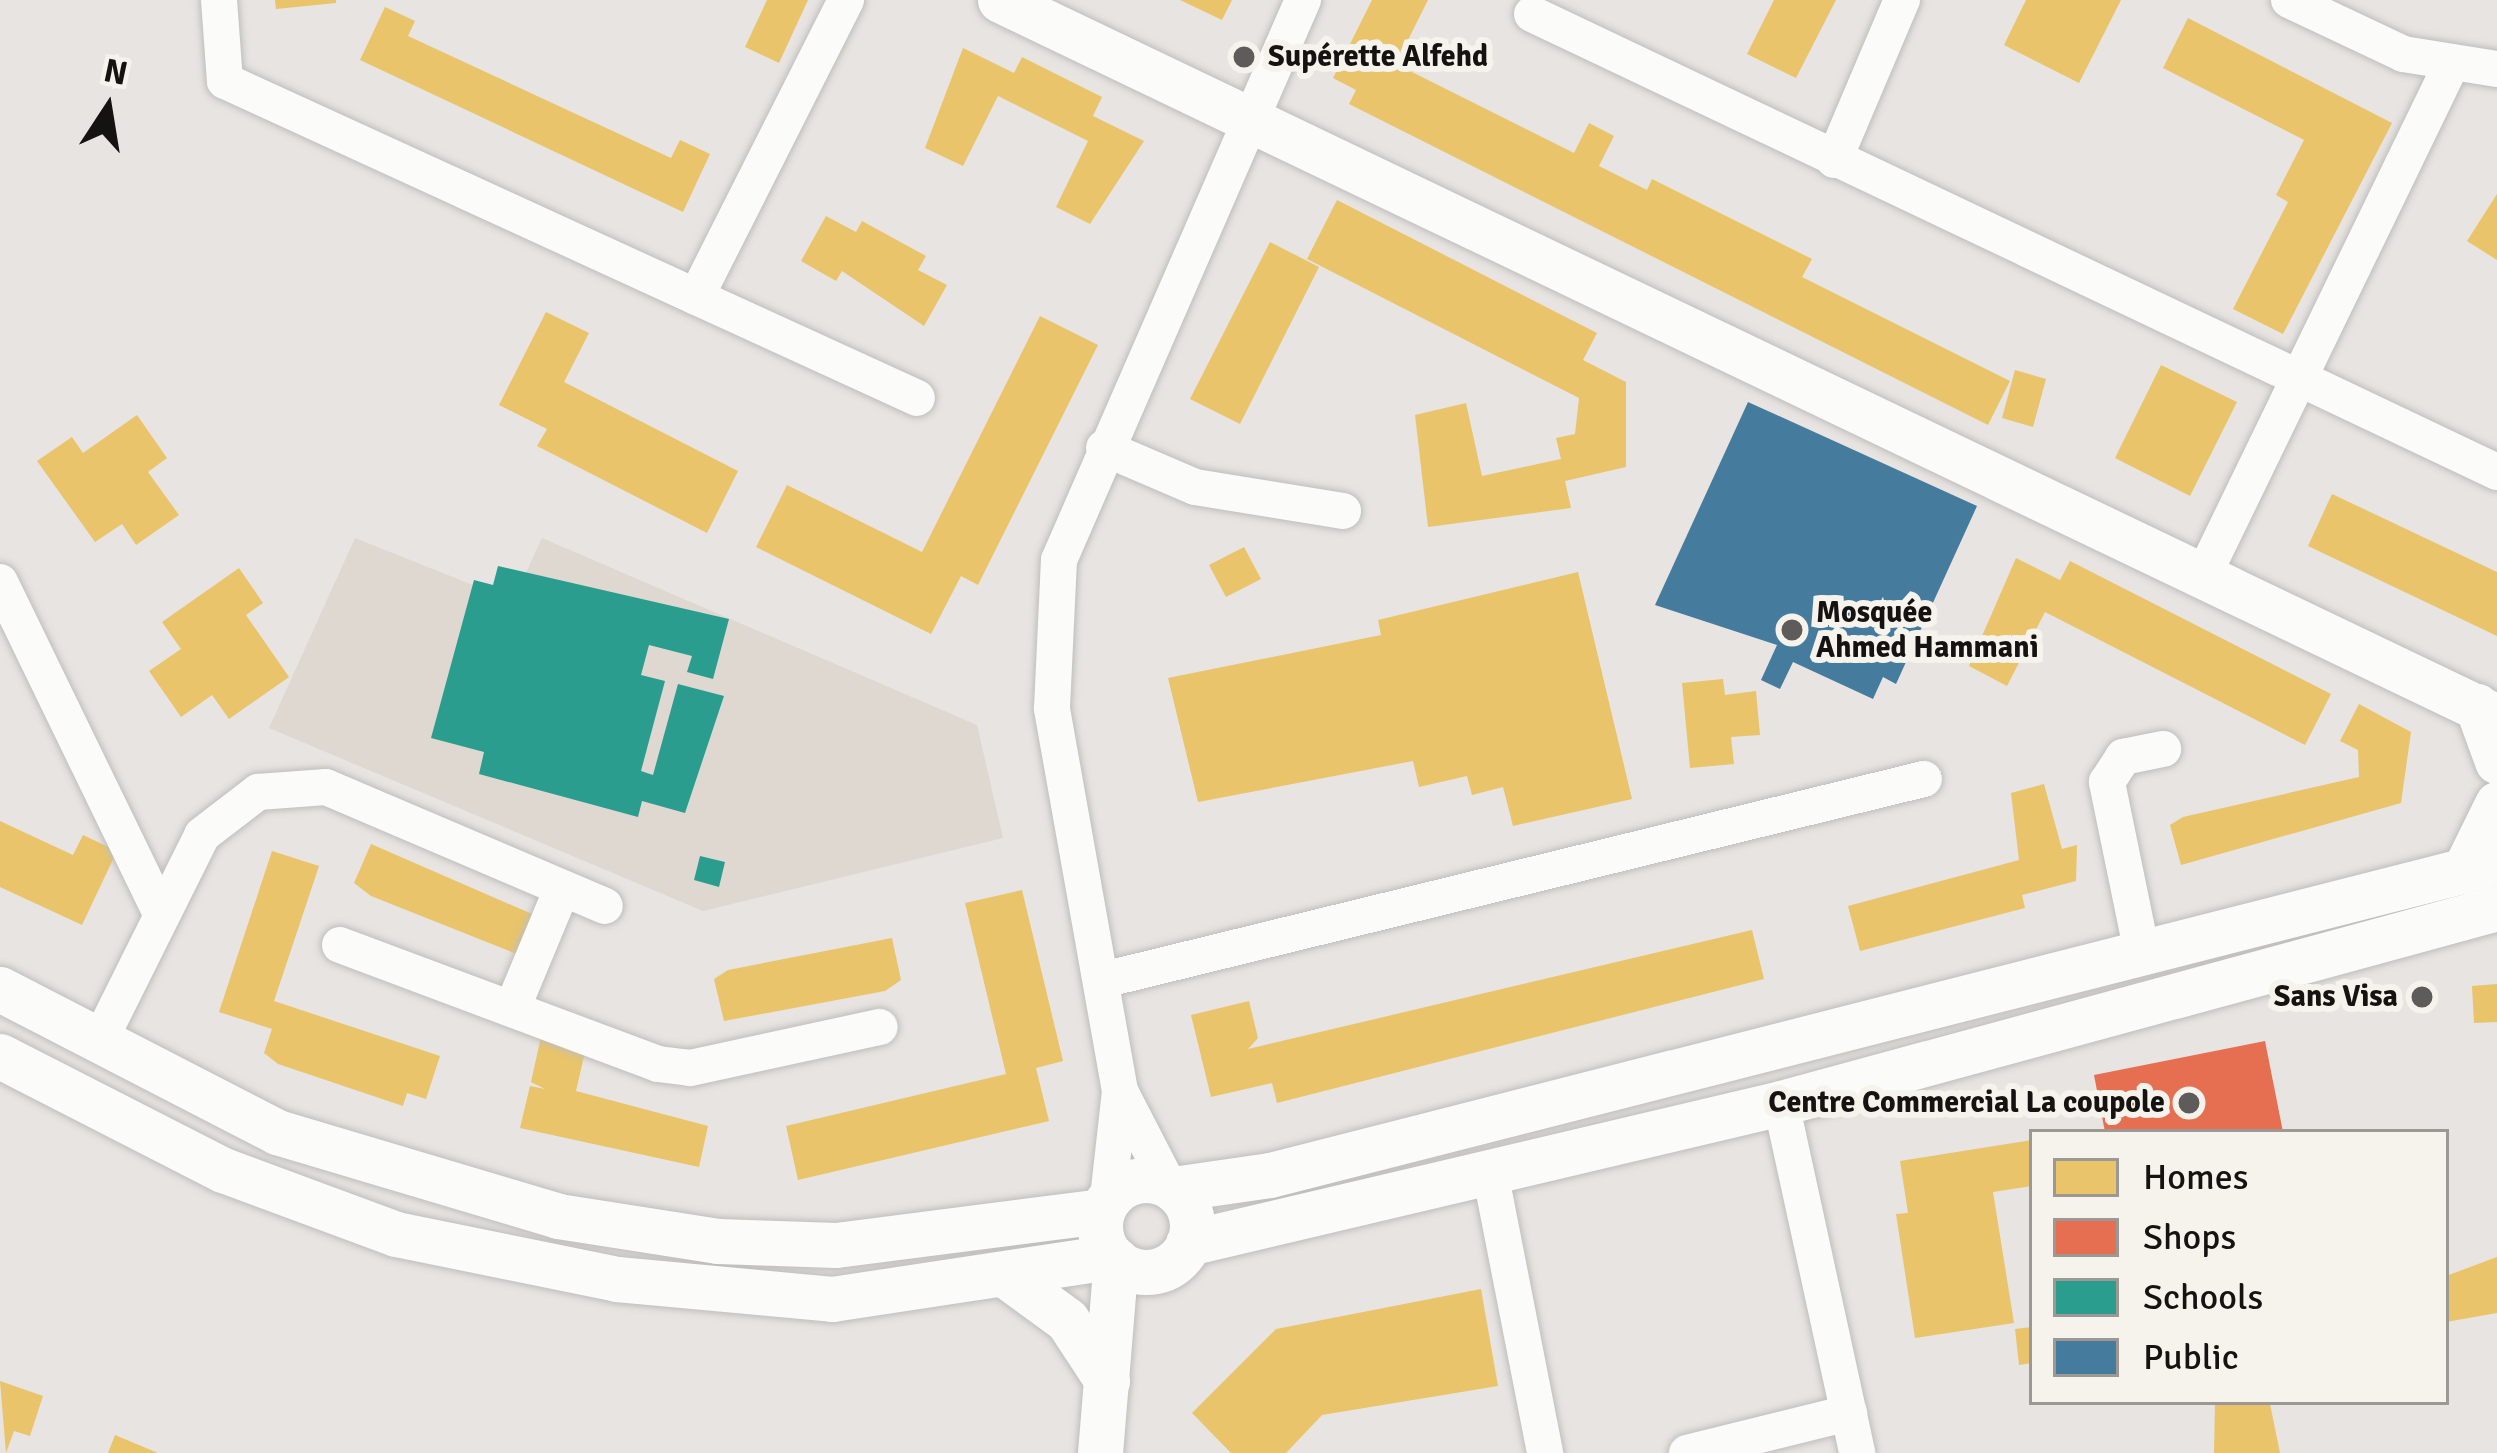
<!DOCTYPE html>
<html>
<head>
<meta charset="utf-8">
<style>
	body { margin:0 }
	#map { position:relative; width:2497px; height:1453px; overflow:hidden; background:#e7e4e1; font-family:Signika,sans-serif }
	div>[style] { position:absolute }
	.built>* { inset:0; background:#ded8d0 }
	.homes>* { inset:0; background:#e9c46a }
	.shops>* { inset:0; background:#e76f51 }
	.schools>* { inset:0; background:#2a9d8f }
	.public>* { inset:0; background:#457b9d }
	.roads { filter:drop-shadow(0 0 3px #bfbebb) drop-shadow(0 0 3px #bfbebb) }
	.minor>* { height:36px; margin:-18px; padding:0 18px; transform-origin:18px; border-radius:18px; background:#fbfbfa }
	.major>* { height:45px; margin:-22.5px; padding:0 22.5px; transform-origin:22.5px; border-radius:22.5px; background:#fbfbfa }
	.major>.ring { margin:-22.5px; padding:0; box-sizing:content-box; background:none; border:45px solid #fbfbfa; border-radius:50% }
	.dots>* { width:33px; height:33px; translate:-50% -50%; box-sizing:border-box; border:6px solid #f6f2ec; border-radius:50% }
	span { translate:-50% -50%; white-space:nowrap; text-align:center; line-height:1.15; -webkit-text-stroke:12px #f6f2ec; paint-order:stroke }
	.poi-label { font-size:30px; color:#141311; font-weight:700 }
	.left { translate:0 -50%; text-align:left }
	.right { translate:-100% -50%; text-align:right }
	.legend { position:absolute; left:2029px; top:1129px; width:420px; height:276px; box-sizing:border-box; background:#f6f2ec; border:3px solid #9c9994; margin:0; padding:15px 21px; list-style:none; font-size:36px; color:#141311 }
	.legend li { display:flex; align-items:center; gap:24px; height:60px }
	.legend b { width:60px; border:3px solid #9c9994 }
	.north { position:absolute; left:48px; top:48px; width:120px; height:120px; -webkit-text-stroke:9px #f6f2ec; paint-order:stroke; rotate:12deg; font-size:33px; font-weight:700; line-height:48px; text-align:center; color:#141311 }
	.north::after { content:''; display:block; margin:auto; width:42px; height:54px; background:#141311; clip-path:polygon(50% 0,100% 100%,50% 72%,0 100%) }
</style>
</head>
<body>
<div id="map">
	<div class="built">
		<i style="clip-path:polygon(355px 538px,513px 601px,542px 538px,977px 725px,1003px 838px,703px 911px,269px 728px)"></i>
	</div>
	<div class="homes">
		<i style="clip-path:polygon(275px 0,336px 0,336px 3px,276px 9px)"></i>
		<i style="clip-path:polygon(767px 0,808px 0,779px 63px,745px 47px)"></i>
		<i style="clip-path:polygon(1180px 0,1232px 0,1222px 20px)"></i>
		<i style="clip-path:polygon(1372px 0,1428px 0,1396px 64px,1574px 153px,1589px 123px,1614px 136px,1599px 166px,1647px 190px,1652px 179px,1812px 259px,1802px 277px,2010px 381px,1988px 425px,1349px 104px,1356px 90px,1333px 78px)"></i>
		<i style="clip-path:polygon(1774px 0,1836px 0,1796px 78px,1747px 54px)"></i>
		<i style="clip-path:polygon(2026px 0,2121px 0,2079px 83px,2004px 45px)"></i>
		<i style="clip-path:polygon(385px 7px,415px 21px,408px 36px,671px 158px,680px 140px,710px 154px,683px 212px,360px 60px)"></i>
		<i style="clip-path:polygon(2188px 18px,2392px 123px,2283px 334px,2233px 309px,2288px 202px,2276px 195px,2304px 140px,2163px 68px)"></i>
		<i style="clip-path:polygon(963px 48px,1014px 73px,1022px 57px,1102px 97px,1093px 116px,1144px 141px,1090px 224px,1056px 207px,1088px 141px,998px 96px,963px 166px,925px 148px)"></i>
		<i style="clip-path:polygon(2497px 194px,2497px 260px,2467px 241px)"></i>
		<i style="clip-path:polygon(1337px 200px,1597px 333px,1583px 360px,1626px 382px,1626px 467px,1565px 481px,1571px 508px,1428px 527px,1415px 415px,1466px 403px,1482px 476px,1561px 459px,1556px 438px,1575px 434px,1579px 398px,1307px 259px)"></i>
		<i style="clip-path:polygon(826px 216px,856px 232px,862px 221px,926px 256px,918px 270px,947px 285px,924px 326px,842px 271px,836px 281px,801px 261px)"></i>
		<i style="clip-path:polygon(1270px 242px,1319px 267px,1240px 424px,1190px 399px)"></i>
		<i style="clip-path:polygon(546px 312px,589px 333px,564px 382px,738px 471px,707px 533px,537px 446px,547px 429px,499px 405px)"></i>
		<i style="clip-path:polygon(1040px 316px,1098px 345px,978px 585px,961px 576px,931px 634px,756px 547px,787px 485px,922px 552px)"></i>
		<i style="clip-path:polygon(2161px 365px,2237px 402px,2190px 496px,2115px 458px)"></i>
		<i style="clip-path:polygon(2015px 370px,2046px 379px,2033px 427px,2002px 418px)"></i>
		<i style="clip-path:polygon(137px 415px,167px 458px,148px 472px,179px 515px,136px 545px,122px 524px,95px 542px,37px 461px,72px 437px,83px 453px)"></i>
		<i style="clip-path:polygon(2332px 494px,2497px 572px,2497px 636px,2308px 546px)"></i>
		<i style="clip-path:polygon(1244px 547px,1261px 579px,1226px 597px,1209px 565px)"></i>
		<i style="clip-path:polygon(2016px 558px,2060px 580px,2070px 561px,2331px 694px,2305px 745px,2045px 612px,2007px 686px,1969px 666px)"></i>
		<i style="clip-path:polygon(239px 568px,263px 603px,246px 615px,289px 677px,229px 719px,212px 695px,181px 717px,149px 671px,181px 649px,162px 622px)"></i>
		<i style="clip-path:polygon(1578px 572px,1632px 799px,1513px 826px,1503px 787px,1472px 795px,1467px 776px,1419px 787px,1413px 761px,1198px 802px,1168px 678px,1381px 635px,1378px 620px)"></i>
		<i style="clip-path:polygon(1723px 679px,1725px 695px,1756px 691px,1760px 735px,1731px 737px,1734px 764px,1690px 768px,1682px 683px)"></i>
		<i style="clip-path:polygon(2359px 704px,2411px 732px,2401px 803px,2181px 865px,2170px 825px,2183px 817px,2359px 777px,2358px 750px,2340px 741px)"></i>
		<i style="clip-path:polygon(2044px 784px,2062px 849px,2077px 845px,2076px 881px,2022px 895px,2025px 908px,1860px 951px,1848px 906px,2019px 860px,2011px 793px)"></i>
		<i style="clip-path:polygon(0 821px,73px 855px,83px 835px,117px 851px,82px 925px,0 887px)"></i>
		<i style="clip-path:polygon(371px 844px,539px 917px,522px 956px,371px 896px,354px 883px)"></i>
		<i style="clip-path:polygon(272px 851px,319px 866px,274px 1001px,440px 1056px,426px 1099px,407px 1093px,403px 1106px,278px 1064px,264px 1053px,272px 1029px,219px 1012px)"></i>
		<i style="clip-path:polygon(1022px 890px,1063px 1061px,1036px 1068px,1049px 1121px,798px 1180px,786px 1126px,1006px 1074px,965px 903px)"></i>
		<i style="clip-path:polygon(1752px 930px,1764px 979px,1277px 1103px,1272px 1083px,1211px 1097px,1191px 1015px,1249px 1001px,1258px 1038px,1248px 1049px)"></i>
		<i style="clip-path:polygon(892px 938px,901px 980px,885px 991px,724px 1021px,714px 979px,728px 970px)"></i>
		<i style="clip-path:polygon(2497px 984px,2497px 1022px,2474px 1023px,2472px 986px)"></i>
		<i style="clip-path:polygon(542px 1032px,587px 1043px,576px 1091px,708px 1126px,699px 1167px,520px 1128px,530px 1086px,545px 1089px,531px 1082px)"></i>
		<i style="clip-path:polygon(2032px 1140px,2032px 1186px,1993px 1192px,2014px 1323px,1915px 1338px,1896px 1214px,1908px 1213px,1900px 1161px)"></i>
		<i style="clip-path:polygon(2497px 1257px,2497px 1313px,2446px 1322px,2446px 1276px)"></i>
		<i style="clip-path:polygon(1481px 1289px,1498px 1386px,1322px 1415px,1286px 1453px,1231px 1453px,1192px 1413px,1276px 1329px)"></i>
		<i style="clip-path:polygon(2032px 1327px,2032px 1363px,2019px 1365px,2015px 1329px)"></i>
		<i style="clip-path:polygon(0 1381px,43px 1396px,30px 1436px,14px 1431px,6px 1453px)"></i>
		<i style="clip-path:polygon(2215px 1402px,2270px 1404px,2280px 1453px,2214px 1453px)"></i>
		<i style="clip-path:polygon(115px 1435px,158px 1453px,108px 1453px)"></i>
	</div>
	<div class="shops">
		<i style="clip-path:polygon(2265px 1041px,2283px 1132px,2105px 1132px,2094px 1075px)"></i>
	</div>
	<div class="schools">
		<i style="clip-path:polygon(498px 566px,729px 619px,713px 679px,687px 672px,692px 656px,649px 645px,641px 675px,665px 681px,641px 771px,653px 775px,678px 684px,724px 696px,685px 813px,642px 801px,638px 817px,479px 774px,484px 752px,431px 738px,474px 580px,493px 585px)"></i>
		<i style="clip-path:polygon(700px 856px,725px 862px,719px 887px,694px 880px)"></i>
	</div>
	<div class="public">
		<i style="clip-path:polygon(1748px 402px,1977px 506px,1896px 684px,1883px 677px,1873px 699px,1793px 662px,1780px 689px,1761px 680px,1777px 645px,1655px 605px)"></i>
	</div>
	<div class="roads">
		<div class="minor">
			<i style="left:219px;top:0;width:81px;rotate:85.8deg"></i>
			<i style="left:225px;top:81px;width:761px;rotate:24.61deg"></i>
			<i style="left:2289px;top:0;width:126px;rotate:25.3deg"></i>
			<i style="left:2403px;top:54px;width:95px;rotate:9.1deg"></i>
			<i style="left:1532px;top:14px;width:1068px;rotate:25.39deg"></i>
			<i style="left:1834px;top:160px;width:174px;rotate:-67deg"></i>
			<i style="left:696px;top:297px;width:333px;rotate:-63.2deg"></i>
			<i style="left:1104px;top:448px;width:99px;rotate:23.2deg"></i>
			<i style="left:1195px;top:487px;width:150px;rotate:9.2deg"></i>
			<i style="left:2206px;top:570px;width:561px;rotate:-64.12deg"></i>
			<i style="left:0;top:582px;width:370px;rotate:64.1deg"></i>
			<i style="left:340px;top:945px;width:340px;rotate:20.5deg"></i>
			<i style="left:658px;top:1064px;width:32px;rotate:7deg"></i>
			<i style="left:690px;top:1068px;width:194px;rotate:-12.2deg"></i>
			<i style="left:2142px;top:953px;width:175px;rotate:-101.6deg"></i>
			<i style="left:2107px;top:782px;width:30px;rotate:-57deg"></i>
			<i style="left:2123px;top:757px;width:41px;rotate:-11.3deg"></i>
			<i style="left:1107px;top:979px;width:841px;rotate:-13.76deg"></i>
			<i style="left:512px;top:1009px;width:130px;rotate:-67.4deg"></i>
			<i style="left:98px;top:1044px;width:233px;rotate:-63.5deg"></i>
			<i style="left:202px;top:835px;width:71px;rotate:-37.5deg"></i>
			<i style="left:258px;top:792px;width:68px;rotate:-4.2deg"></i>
			<i style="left:326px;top:787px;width:303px;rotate:23.1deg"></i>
			<i style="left:1122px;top:1095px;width:102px;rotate:62.7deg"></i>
			<i style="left:1781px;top:1103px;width:358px;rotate:77.7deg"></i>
			<i style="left:1490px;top:1172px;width:286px;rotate:78.9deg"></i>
			<i style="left:1108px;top:1198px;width:108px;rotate:-83.6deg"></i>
			<i style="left:1120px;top:1091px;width:389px;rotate:-100.1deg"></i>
			<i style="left:1052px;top:708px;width:148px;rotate:-87.3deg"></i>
			<i style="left:1059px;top:560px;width:611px;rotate:-66.46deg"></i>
			<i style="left:1687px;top:1453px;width:167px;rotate:-13.9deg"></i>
		</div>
		<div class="major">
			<i style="left:1000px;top:0;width:1660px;rotate:25.59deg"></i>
			<i style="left:2477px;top:706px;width:59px;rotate:70deg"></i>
			<i style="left:2464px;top:871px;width:75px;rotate:-63.8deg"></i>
			<i style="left:0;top:989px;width:312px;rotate:27.3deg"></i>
			<i style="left:277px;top:1132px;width:293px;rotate:16.6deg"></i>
			<i style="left:558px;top:1216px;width:162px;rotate:8.9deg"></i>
			<i style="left:718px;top:1241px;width:118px;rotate:1.9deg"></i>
			<i style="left:836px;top:1245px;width:268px;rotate:-7.3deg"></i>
			<i style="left:0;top:1056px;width:250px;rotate:27.1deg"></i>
			<i style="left:223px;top:1170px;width:184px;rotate:20.3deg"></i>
			<i style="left:396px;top:1234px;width:226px;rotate:11.5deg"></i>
			<i style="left:617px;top:1279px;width:216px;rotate:5.3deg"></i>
			<i style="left:832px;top:1299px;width:282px;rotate:-8.6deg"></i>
			<i class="ring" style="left:1100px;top:1180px;width:47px;height:47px"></i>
			<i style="left:1173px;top:1189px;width:98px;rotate:-8.2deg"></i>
			<i style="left:1270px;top:1175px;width:1266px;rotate:-14.31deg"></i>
			<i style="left:1188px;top:1243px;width:609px;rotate:-13.28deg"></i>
			<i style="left:1781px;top:1103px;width:742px;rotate:-15.23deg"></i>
			<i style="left:1008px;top:1277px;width:73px;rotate:36.1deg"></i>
			<i style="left:1067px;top:1320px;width:73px;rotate:56.7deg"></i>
			<i style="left:1100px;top:1453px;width:194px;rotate:-85.3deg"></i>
		</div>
	</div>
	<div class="dots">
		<i style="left:1244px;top:57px;background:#5e5c5a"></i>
		<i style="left:1792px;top:630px;background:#5e5c5a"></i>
		<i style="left:2422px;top:997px;background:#5e5c5a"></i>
		<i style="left:2189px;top:1103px;background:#5e5c5a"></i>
	</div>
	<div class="poi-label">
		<span class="left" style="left:1268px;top:57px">Supérette Alfehd</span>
		<span class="left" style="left:1816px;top:630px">Mosquée<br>Ahmed Hammani</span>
		<span class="right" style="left:2398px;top:997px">Sans Visa</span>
		<span class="right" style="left:2165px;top:1103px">Centre Commercial La coupole</span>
	</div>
	<ul class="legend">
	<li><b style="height:33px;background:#e9c46a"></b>Homes</li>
	<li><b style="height:33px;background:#e76f51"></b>Shops</li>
	<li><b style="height:33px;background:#2a9d8f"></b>Schools</li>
	<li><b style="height:33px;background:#457b9d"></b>Public</li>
	</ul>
	<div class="north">N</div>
</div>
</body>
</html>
